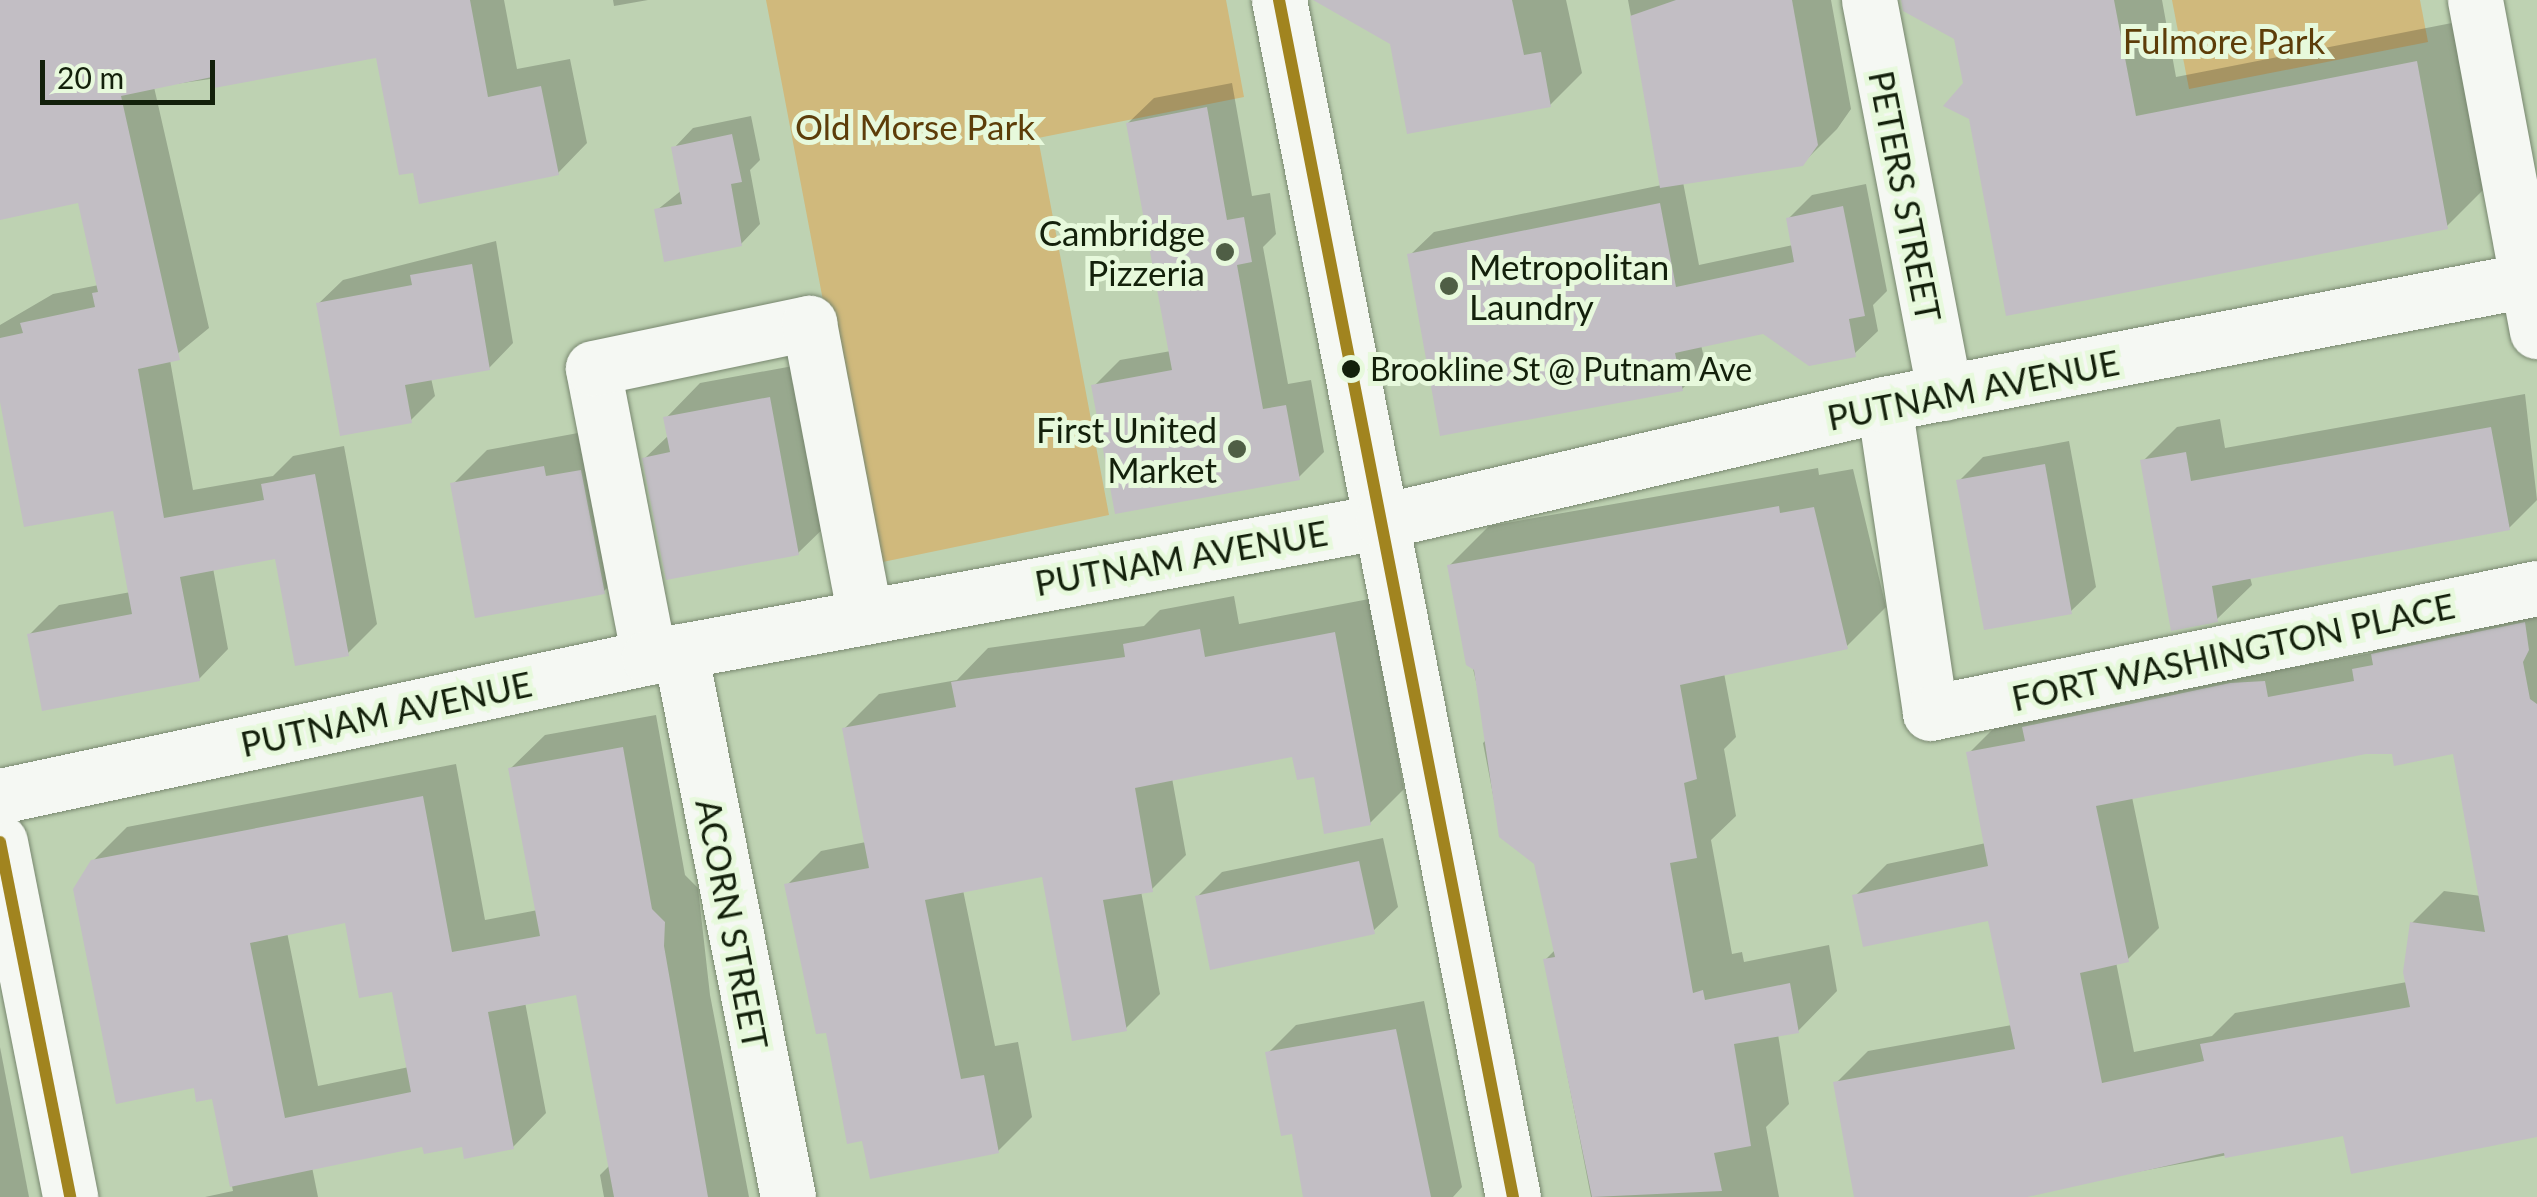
<!DOCTYPE html>
<html>
<head>
<meta charset="utf-8">
<style>
	body { margin:0 }
	#map { position:relative; width:2537px; height:1197px; overflow:hidden; background:#bed2b2; font-family:Lato,sans-serif }
	div>[style] { position:absolute }
	.green>* { inset:0; background:#d0b97c }
	.shadow>* { inset:0; background:#0003 }
	.building>* { inset:0; background:#c2bec4 }
	.roads { filter:drop-shadow(0 0 2px #78876f) drop-shadow(0 0 2px #78876f) }
	.minor>* { height:55px; margin:-27.5px; padding:0 27.5px; transform-origin:27.5px; border-radius:27.5px; background:#f5f8f3 }
	.major>* { height:55px; margin:-27.5px; padding:0 27.5px; transform-origin:27.5px; border-radius:27.5px; background:#f5f8f3 }
	.bus-1>* { height:12px; margin:-6px; padding:0 6px; transform-origin:6px; border-radius:6px; background:#a1841f }
	.dots>* { width:28px; height:28px; translate:-50% -50%; box-sizing:border-box; border:5px solid #e7f9dc; border-radius:50% }
	span { translate:-50% -50%; white-space:nowrap; text-align:center; line-height:1.15; -webkit-text-stroke:10px #e7f9dc; paint-order:stroke }
	.bus-label { font-size:32px; color:#13200b }
	.left { translate:0 -50%; text-align:left }
	.park-label { font-size:35px; color:#5d3d09 }
	.street-label { font-size:35px; color:#13200b }
	.poi-label { font-size:35px; color:#13200b }
	.right { translate:-100% -50%; text-align:right }
	.scale { position:absolute; left:40px; top:60px; width:175px; height:45px; box-sizing:border-box; border:5px solid #13200b; border-top:0; padding-left:12px; font-size:30px; line-height:35px; white-space:nowrap; color:#13200b; -webkit-text-stroke:8px #e7f9dc; paint-order:stroke }
</style>
</head>
<body>
<div id="map">
	<div class="green">
		<i style="clip-path:polygon(766px 0,1226px 0,1244px 97px,1038px 138px,1109px 515px,873px 564px)"></i>
		<i style="clip-path:polygon(2172px 0,2420px 0,2428px 42px,2189px 89px)"></i>
	</div>
	<div class="shadow">
		<i style="clip-path:polygon(0 0,504px 0,517px 69px,570px 59px,587px 143px,558px 173px,415px 170px,378px 55px,154px 87px,209px 328px,170px 360px,193px 490px,273px 476px,293px 456px,344px 446px,377px 624px,348px 653px,277px 557px,213px 568px,228px 649px,199px 679px,30px 634px,59px 605px,131px 592px,115px 508px,0 394px,0 325px,53px 294px,99px 285px,80px 200px,0 202px)"></i>
		<i style="clip-path:polygon(613px 0,648px 0,614px 6px)"></i>
		<i style="clip-path:polygon(1370px 0,1566px 0,1582px 73px,1550px 105px,1392px 42px)"></i>
		<i style="clip-path:polygon(1628px 0,1831px 0,1851px 109px,1837px 129px,1802px 164px,1683px 182px,1699px 265px,1793px 245px,1788px 219px,1812px 195px,1866px 184px,1887px 291px,1873px 305px,1878px 331px,1854px 354px,1764px 331px,1701px 345px,1706px 366px,1682px 389px,1410px 255px,1434px 232px,1662px 185px)"></i>
		<i style="clip-path:polygon(1949px 0,2162px 0,2176px 77px,2457px 22px,2487px 186px,2446px 227px,1965px 84px)"></i>
		<i style="clip-path:polygon(1232px 83px,1252px 196px,1270px 193px,1276px 234px,1263px 247px,1288px 384px,1311px 380px,1324px 452px,1298px 478px,1094px 386px,1120px 360px,1171px 351px,1128px 123px,1154px 98px)"></i>
		<i style="clip-path:polygon(751px 116px,760px 160px,750px 170px,760px 224px,741px 244px,657px 210px,682px 190px,674px 148px,693px 128px)"></i>
		<i style="clip-path:polygon(496px 241px,513px 343px,489px 368px,431px 378px,435px 396px,410px 421px,318px 304px,343px 280px)"></i>
		<i style="clip-path:polygon(804px 364px,833px 519px,798px 553px,645px 458px,669px 435px,666px 418px,700px 383px)"></i>
		<i style="clip-path:polygon(2525px 394px,2537px 500px,2509px 528px,2250px 577px,2252px 585px,2217px 619px,2143px 461px,2177px 427px,2220px 419px,2225px 448px)"></i>
		<i style="clip-path:polygon(578px 433px,638px 557px,604px 591px,453px 484px,487px 450px)"></i>
		<i style="clip-path:polygon(2069px 441px,2096px 587px,2071px 611px,1959px 481px,1983px 457px)"></i>
		<i style="clip-path:polygon(1818px 468px,1819px 475px,1853px 469px,1886px 607px,1846px 647px,1724px 673px,1736px 737px,1724px 749px,1736px 816px,1711px 840px,1732px 954px,1742px 952px,1744px 962px,1829px 945px,1837px 991px,1798px 1031px,1778px 1034px,1789px 1104px,1766px 1127px,1779px 1197px,1591px 1197px,1545px 960px,1556px 949px,1536px 862px,1501px 836px,1483px 743px,1489px 737px,1449px 566px,1489px 526px)"></i>
		<i style="clip-path:polygon(1234px 596px,1239px 624px,1369px 599px,1404px 789px,1370px 823px,1294px 754px,1172px 778px,1186px 855px,1152px 889px,1141px 891px,1160px 994px,1126px 1028px,1044px 874px,963px 890px,995px 1046px,1018px 1042px,1032px 1117px,998px 1151px,864px 1138px,787px 885px,821px 851px,866px 842px,845px 728px,879px 694px,957px 680px,988px 648px,1144px 626px,1160px 610px)"></i>
		<i style="clip-path:polygon(evenodd,2537px 596px,2537px 1130px,2345px 1133px,2002px 1197px,1856px 1197px,1836px 1083px,1868px 1051px,2012px 1025px,1990px 918px,1855px 896px,1887px 864px,1986px 843px,1969px 753px,2001px 721px,2297px 650px,2300px 666px,2371px 653px,2386px 638px,2537px 596px,2455px 751px,2481px 896px,2444px 891px,2412px 923px,2407px 982px,2235px 1013px,2212px 1036px,2134px 1052px,2116px 962px,2127px 960px,2159px 928px,2132px 797px,2365px 752px,2455px 751px)"></i>
		<i style="clip-path:polygon(evenodd,656px 715px,685px 875px,698px 888px,710px 995px,749px 1197px,604px 1197px,600px 1175px,610px 1165px,578px 992px,525px 1002px,546px 1113px,513px 1147px,424px 1144px,312px 1167px,318px 1197px,205px 1197px,233px 1191px,214px 1096px,196px 1086px,93px 861px,127px 827px,456px 764px,485px 920px,538px 910px,511px 768px,545px 735px,656px 715px,347px 920px,394px 989px,409px 1067px,318px 1086px,287px 932px,347px 920px)"></i>
		<i style="clip-path:polygon(1383px 838px,1398px 907px,1373px 931px,1197px 897px,1222px 872px)"></i>
		<i style="clip-path:polygon(1424px 1001px,1462px 1187px,1453px 1197px,1306px 1197px,1294px 1131px,1268px 1053px,1296px 1025px)"></i>
		<i style="clip-path:polygon(0 1047px,29px 1197px,0 1197px)"></i>
	</div>
	<div class="building">
		<i style="clip-path:polygon(0 0,470px 0,488px 97px,541px 86px,559px 175px,419px 204px,413px 173px,399px 175px,376px 58px,214px 88px,212px 77px,121px 96px,180px 360px,138px 369px,164px 518px,264px 500px,261px 484px,315px 474px,349px 656px,295px 666px,275px 559px,180px 577px,200px 681px,42px 711px,27px 634px,132px 614px,113px 511px,24px 527px,0 402px,0 338px,23px 333px,20px 323px,95px 307px,92px 293px,98px 292px,78px 203px,0 220px)"></i>
		<i style="clip-path:polygon(1313px 0,1512px 0,1524px 55px,1541px 52px,1551px 107px,1407px 134px,1390px 44px)"></i>
		<i style="clip-path:polygon(1676px 0,1792px 0,1818px 145px,1803px 166px,1660px 188px,1630px 16px)"></i>
		<i style="clip-path:polygon(1901px 0,2114px 0,2136px 116px,2417px 61px,2448px 229px,2006px 316px,1969px 119px,1943px 106px,1963px 83px,1954px 39px,1903px 11px)"></i>
		<i style="clip-path:polygon(1207px 107px,1227px 220px,1244px 217px,1252px 262px,1237px 265px,1263px 409px,1286px 405px,1300px 480px,1115px 514px,1091px 385px,1172px 370px,1126px 123px)"></i>
		<i style="clip-path:polygon(732px 134px,742px 182px,731px 184px,742px 246px,664px 262px,654px 209px,682px 204px,671px 147px)"></i>
		<i style="clip-path:polygon(1660px 203px,1676px 287px,1794px 262px,1786px 218px,1843px 206px,1865px 316px,1849px 319px,1856px 357px,1809px 366px,1763px 334px,1675px 353px,1683px 391px,1440px 436px,1407px 254px)"></i>
		<i style="clip-path:polygon(472px 264px,490px 370px,405px 385px,412px 423px,340px 436px,316px 303px,412px 285px,410px 275px)"></i>
		<i style="clip-path:polygon(770px 397px,799px 555px,666px 580px,642px 458px,670px 452px,663px 417px)"></i>
		<i style="clip-path:polygon(2491px 427px,2510px 530px,2212px 586px,2218px 622px,2171px 631px,2140px 460px,2186px 452px,2191px 481px)"></i>
		<i style="clip-path:polygon(2045px 464px,2072px 614px,1984px 630px,1956px 480px)"></i>
		<i style="clip-path:polygon(544px 466px,546px 476px,581px 470px,605px 594px,475px 618px,450px 483px)"></i>
		<i style="clip-path:polygon(1779px 506px,1780px 513px,1814px 507px,1848px 649px,1680px 685px,1697px 779px,1684px 783px,1697px 858px,1670px 863px,1693px 993px,1703px 990px,1705px 1000px,1790px 983px,1799px 1033px,1734px 1044px,1751px 1146px,1714px 1153px,1722px 1191px,1592px 1197px,1543px 959px,1555px 957px,1534px 864px,1499px 837px,1474px 670px,1466px 665px,1447px 565px)"></i>
		<i style="clip-path:polygon(evenodd,2525px 622px,2529px 650px,2523px 662px,2530px 699px,2537px 704px,2537px 1137px,2351px 1174px,2343px 1136px,2225px 1158px,2224px 1153px,2027px 1197px,1854px 1197px,1833px 1082px,2015px 1049px,1988px 921px,1863px 947px,1852px 895px,1988px 866px,1966px 752px,2025px 741px,2022px 727px,2230px 683px,2265px 681px,2268px 697px,2354px 681px,2352px 669px,2373px 665px,2371px 654px,2525px 622px,2366px 754px,2392px 754px,2394px 766px,2453px 754px,2485px 932px,2410px 922px,2403px 972px,2410px 1007px,2200px 1044px,2204px 1061px,2102px 1083px,2080px 973px,2129px 962px,2096px 806px,2366px 754px)"></i>
		<i style="clip-path:polygon(1200px 629px,1205px 657px,1335px 632px,1371px 825px,1324px 834px,1314px 777px,1297px 780px,1292px 757px,1135px 788px,1153px 892px,1103px 900px,1127px 1031px,1072px 1041px,1042px 877px,925px 900px,961px 1079px,984px 1075px,999px 1153px,870px 1179px,862px 1141px,847px 1144px,826px 1033px,816px 1034px,784px 884px,869px 868px,842px 728px,956px 707px,951px 682px,1125px 657px,1123px 644px)"></i>
		<i style="clip-path:polygon(evenodd,623px 747px,652px 909px,665px 922px,664px 946px,708px 1197px,614px 1197px,576px 995px,488px 1012px,514px 1149px,464px 1159px,462px 1147px,424px 1154px,422px 1147px,230px 1187px,212px 1099px,196px 1102px,194px 1088px,116px 1104px,73px 889px,91px 860px,423px 796px,452px 952px,540px 936px,508px 768px,623px 747px,345px 923px,359px 998px,392px 992px,411px 1092px,285px 1118px,250px 943px,345px 923px)"></i>
		<i style="clip-path:polygon(1359px 861px,1375px 934px,1210px 970px,1195px 896px)"></i>
		<i style="clip-path:polygon(1396px 1029px,1431px 1197px,1303px 1197px,1292px 1134px,1281px 1136px,1265px 1052px)"></i>
	</div>
	<div class="roads">
		<div class="minor">
			<i style="left:1869px;top:0;width:400px;rotate:79.1deg"></i>
			<i style="left:1884px;top:404px;width:312px;rotate:81.5deg"></i>
			<i style="left:1930px;top:713px;width:620px;rotate:-11.64deg"></i>
			<i style="left:680px;top:651px;width:557px;rotate:78.81deg"></i>
			<i style="left:649px;top:657px;width:294px;rotate:-101deg"></i>
			<i style="left:593px;top:368px;width:221px;rotate:-11.8deg"></i>
			<i style="left:809px;top:323px;width:299px;rotate:79.2deg"></i>
			<i style="left:0;top:842px;width:362px;rotate:78.8deg"></i>
		</div>
		<div class="major">
			<i style="left:1279px;top:0;width:1220px;rotate:78.94deg"></i>
			<i style="left:2475px;top:0;width:337px;rotate:79.4deg"></i>
			<i style="left:0;top:796px;width:664px;rotate:-12.09deg"></i>
			<i style="left:649px;top:657px;width:746px;rotate:-10.5deg"></i>
			<i style="left:1383px;top:521px;width:514px;rotate:-13.14deg"></i>
			<i style="left:1884px;top:404px;width:665px;rotate:-10.92deg"></i>
		</div>
	</div>
	<div class="bus-1">
		<i style="left:1279px;top:0;width:1220px;rotate:78.94deg"></i>
		<i style="left:0;top:842px;width:362px;rotate:78.8deg"></i>
	</div>
	<div class="dots">
		<i style="left:1225px;top:252px;background:#4f5e45"></i>
		<i style="left:1449px;top:286px;background:#4f5e45"></i>
		<i style="left:1351px;top:369px;background:#13200b"></i>
		<i style="left:1237px;top:449px;background:#4f5e45"></i>
	</div>
	<div class="bus-label">
		<span class="left" style="left:1370px;top:369px">Brookline St @ Putnam Ave</span>
	</div>
	<div class="park-label">
		<span style="left:2224px;top:40px">Fulmore Park</span>
		<span style="left:915px;top:126px">Old Morse Park</span>
	</div>
	<div class="street-label">
		<span style="left:1906px;top:196px;rotate:79deg">PETERS STREET</span>
		<span style="left:1973px;top:389px;rotate:-11deg">PUTNAM AVENUE</span>
		<span style="left:1181px;top:557px;rotate:-10deg">PUTNAM AVENUE</span>
		<span style="left:2233px;top:651px;rotate:-12deg">FORT WASHINGTON PLACE</span>
		<span style="left:386px;top:713px;rotate:-12deg">PUTNAM AVENUE</span>
		<span style="left:733px;top:924px;rotate:79deg">ACORN STREET</span>
	</div>
	<div class="poi-label">
		<span class="right" style="left:1205px;top:252px">Cambridge<br>Pizzeria</span>
		<span class="left" style="left:1469px;top:286px">Metropolitan<br>Laundry</span>
		<span class="right" style="left:1217px;top:449px">First United<br>Market</span>
	</div>
	<div class="scale">20 m</div>
</div>
</body>
</html>
